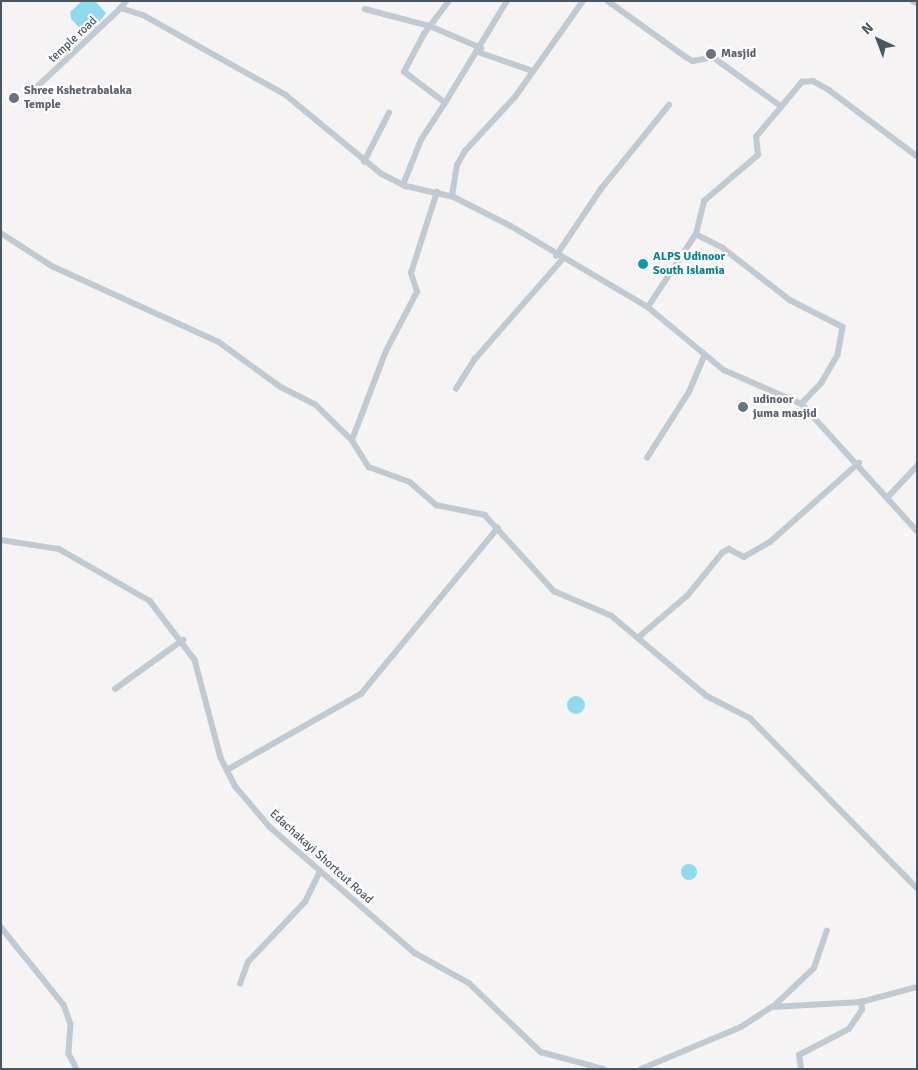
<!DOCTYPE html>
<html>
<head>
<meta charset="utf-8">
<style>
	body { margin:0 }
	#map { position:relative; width:918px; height:1070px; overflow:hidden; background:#f5f3f3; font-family:Signika,sans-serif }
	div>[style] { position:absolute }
	.water>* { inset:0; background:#90daee }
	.round { border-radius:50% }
	.minor>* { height:5.5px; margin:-2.75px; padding:0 2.75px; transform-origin:2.75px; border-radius:2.75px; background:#c1cad2 }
	.dots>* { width:14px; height:14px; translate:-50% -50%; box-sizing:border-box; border:2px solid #fff; border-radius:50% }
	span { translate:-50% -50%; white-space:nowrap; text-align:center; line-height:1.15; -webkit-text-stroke:4.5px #fff; paint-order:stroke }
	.street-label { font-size:12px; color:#4a5661 }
	.worship-label { font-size:12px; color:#5b616d; font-weight:700 }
	.left { translate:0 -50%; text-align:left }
	.culture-label { font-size:12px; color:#0d838f; font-weight:700 }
	.frame { position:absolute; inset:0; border:2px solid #4a5661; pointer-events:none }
	.north { position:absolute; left:853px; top:15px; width:50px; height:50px; -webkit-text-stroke:4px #fff; paint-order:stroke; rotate:317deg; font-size:14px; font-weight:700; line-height:20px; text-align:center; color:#4a5661 }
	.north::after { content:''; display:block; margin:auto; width:18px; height:22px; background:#4a5661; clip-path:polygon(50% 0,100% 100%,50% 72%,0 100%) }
</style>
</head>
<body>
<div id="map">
	<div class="water">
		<i style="clip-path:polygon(82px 1px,95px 1px,106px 13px,95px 28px,84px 25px,81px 29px,71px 19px,70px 12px)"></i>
		<i class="round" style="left:567px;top:696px;width:18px;height:18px"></i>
		<i class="round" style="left:681px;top:864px;width:16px;height:16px"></i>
	</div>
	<div class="minor">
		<i style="left:127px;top:1px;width:9px;rotate:131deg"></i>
		<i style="left:121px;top:8px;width:23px;rotate:18deg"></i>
		<i style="left:143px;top:15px;width:164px;rotate:29.2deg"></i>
		<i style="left:286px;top:95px;width:124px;rotate:39.5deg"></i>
		<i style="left:382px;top:174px;width:27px;rotate:27deg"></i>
		<i style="left:406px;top:186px;width:49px;rotate:12.9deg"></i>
		<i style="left:454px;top:197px;width:64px;rotate:27deg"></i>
		<i style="left:511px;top:226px;width:159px;rotate:30.6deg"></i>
		<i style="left:648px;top:307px;width:99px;rotate:39.7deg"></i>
		<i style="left:724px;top:370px;width:85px;rotate:23.6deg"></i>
		<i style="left:802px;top:404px;width:171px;rotate:47.8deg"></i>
		<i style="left:608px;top:1px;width:96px;rotate:35.7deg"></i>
		<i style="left:686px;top:57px;width:8px;rotate:30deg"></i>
		<i style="left:693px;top:61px;width:20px;rotate:-11deg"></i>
		<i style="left:713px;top:57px;width:84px;rotate:35.8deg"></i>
		<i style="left:913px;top:1px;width:4px;rotate:27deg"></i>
		<i style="left:365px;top:9px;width:67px;rotate:14.7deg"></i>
		<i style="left:430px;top:26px;width:56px;rotate:23.3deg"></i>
		<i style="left:478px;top:52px;width:58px;rotate:19.1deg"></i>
		<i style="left:38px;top:86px;width:114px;rotate:-43.2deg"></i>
		<i style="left:445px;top:103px;width:119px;rotate:-58.7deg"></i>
		<i style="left:364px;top:162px;width:55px;rotate:-63deg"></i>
		<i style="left:403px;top:185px;width:48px;rotate:-68.2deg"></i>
		<i style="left:421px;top:140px;width:44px;rotate:-57deg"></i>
		<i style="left:445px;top:103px;width:51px;rotate:-142.9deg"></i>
		<i style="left:404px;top:72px;width:43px;rotate:-62.2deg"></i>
		<i style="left:424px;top:34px;width:41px;rotate:-52.9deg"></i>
		<i style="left:452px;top:196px;width:31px;rotate:-81deg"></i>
		<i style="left:457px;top:165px;width:16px;rotate:-60deg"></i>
		<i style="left:465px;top:151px;width:74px;rotate:-47.2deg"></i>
		<i style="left:515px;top:97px;width:118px;rotate:-54.7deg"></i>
		<i style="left:1px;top:233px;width:61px;rotate:32.9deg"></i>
		<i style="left:52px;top:266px;width:183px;rotate:24.5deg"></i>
		<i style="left:219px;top:342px;width:77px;rotate:36deg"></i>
		<i style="left:281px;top:387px;width:38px;rotate:27deg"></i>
		<i style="left:315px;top:404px;width:52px;rotate:44.2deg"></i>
		<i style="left:352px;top:440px;width:32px;rotate:58deg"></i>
		<i style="left:369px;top:467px;width:44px;rotate:20.1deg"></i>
		<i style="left:410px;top:482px;width:35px;rotate:41deg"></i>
		<i style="left:436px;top:505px;width:50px;rotate:11.5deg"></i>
		<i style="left:485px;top:515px;width:103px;rotate:47.8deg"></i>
		<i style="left:554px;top:591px;width:63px;rotate:23.3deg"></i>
		<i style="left:612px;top:616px;width:124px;rotate:40.1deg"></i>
		<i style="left:707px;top:696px;width:48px;rotate:27.1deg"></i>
		<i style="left:750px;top:718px;width:238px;rotate:45.5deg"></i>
		<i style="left:696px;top:234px;width:30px;rotate:27deg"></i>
		<i style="left:723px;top:248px;width:85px;rotate:37.8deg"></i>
		<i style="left:790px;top:300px;width:59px;rotate:27deg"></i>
		<i style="left:843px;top:327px;width:28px;rotate:100deg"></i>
		<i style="left:838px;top:355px;width:32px;rotate:120deg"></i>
		<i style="left:822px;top:383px;width:29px;rotate:134deg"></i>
		<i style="left:556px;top:256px;width:81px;rotate:-56.1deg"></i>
		<i style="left:601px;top:189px;width:108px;rotate:-51deg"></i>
		<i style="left:648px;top:307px;width:87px;rotate:-56.7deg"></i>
		<i style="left:696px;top:234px;width:34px;rotate:-76deg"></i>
		<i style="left:704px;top:201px;width:71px;rotate:-40.4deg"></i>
		<i style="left:758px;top:155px;width:18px;rotate:-96deg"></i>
		<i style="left:756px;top:137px;width:72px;rotate:-50.1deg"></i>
		<i style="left:802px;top:82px;width:11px;rotate:-5deg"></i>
		<i style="left:813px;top:81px;width:18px;rotate:29deg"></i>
		<i style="left:829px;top:90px;width:110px;rotate:36.9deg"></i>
		<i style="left:456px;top:389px;width:36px;rotate:-58deg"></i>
		<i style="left:475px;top:359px;width:132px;rotate:-48.7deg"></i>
		<i style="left:352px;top:440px;width:95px;rotate:-69.1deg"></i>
		<i style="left:386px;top:351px;width:67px;rotate:-62.3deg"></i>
		<i style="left:417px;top:292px;width:20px;rotate:-108deg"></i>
		<i style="left:411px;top:273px;width:85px;rotate:-72.2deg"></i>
		<i style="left:647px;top:458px;width:78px;rotate:-57.5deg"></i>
		<i style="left:689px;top:392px;width:39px;rotate:-67deg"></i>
		<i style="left:888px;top:497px;width:42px;rotate:-46.9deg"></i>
		<i style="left:1px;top:540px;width:59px;rotate:8.8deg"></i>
		<i style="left:59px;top:549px;width:105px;rotate:29.7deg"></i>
		<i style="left:150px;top:601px;width:74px;rotate:52.7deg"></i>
		<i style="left:195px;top:660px;width:101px;rotate:75.1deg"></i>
		<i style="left:221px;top:758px;width:33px;rotate:63deg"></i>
		<i style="left:236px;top:787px;width:52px;rotate:49.6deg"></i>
		<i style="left:270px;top:827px;width:192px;rotate:41deg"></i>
		<i style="left:415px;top:953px;width:62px;rotate:29.1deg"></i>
		<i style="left:469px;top:983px;width:100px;rotate:43.8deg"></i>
		<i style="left:541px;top:1052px;width:65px;rotate:15.1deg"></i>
		<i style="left:640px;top:636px;width:63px;rotate:-40.5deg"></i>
		<i style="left:688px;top:595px;width:54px;rotate:-51deg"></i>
		<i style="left:722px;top:553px;width:8px;rotate:-30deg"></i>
		<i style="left:729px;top:549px;width:17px;rotate:28deg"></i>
		<i style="left:744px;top:557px;width:30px;rotate:-30deg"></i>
		<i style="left:770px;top:542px;width:119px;rotate:-41.6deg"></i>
		<i style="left:115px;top:689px;width:84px;rotate:-35.8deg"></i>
		<i style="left:227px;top:770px;width:154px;rotate:-29.6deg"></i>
		<i style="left:361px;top:694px;width:215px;rotate:-50.5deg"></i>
		<i style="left:1px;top:927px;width:100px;rotate:51.1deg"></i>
		<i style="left:64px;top:1005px;width:20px;rotate:70deg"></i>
		<i style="left:71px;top:1024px;width:30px;rotate:94deg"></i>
		<i style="left:69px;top:1054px;width:17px;rotate:62deg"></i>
		<i style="left:240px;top:984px;width:23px;rotate:-70deg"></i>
		<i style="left:248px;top:962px;width:83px;rotate:-46.5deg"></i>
		<i style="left:305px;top:902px;width:34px;rotate:-64deg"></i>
		<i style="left:774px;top:1006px;width:55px;rotate:-43.5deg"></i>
		<i style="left:814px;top:968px;width:39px;rotate:-71deg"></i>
		<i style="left:641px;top:1069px;width:108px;rotate:-22.8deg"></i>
		<i style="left:741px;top:1027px;width:37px;rotate:-33deg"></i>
		<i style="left:772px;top:1007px;width:89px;rotate:-3.2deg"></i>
		<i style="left:861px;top:1002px;width:58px;rotate:-15deg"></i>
		<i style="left:801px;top:1069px;width:14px;rotate:-98deg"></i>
		<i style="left:799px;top:1055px;width:56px;rotate:-27.5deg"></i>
		<i style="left:849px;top:1029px;width:23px;rotate:-56deg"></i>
		<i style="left:862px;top:1010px;width:8px;rotate:-97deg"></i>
	</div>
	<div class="dots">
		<i style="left:711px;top:54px;background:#6b7280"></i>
		<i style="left:14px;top:98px;background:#6b7280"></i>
		<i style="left:643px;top:264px;background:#0f9aa8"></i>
		<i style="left:743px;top:407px;background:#6b7280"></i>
	</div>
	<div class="street-label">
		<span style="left:73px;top:40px;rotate:-43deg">temple road</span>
		<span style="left:321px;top:857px;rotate:42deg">Edachakayi Shortcut Road</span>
	</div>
	<div class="worship-label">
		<span class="left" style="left:721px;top:54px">Masjid</span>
		<span class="left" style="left:24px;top:98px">Shree Kshetrabalaka<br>Temple</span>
		<span class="left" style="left:753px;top:407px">udinoor<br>juma masjid</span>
	</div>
	<div class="culture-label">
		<span class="left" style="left:653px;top:264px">ALPS Udinoor<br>South Islamia</span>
	</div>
	<div class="frame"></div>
	<div class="north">N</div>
</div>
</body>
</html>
